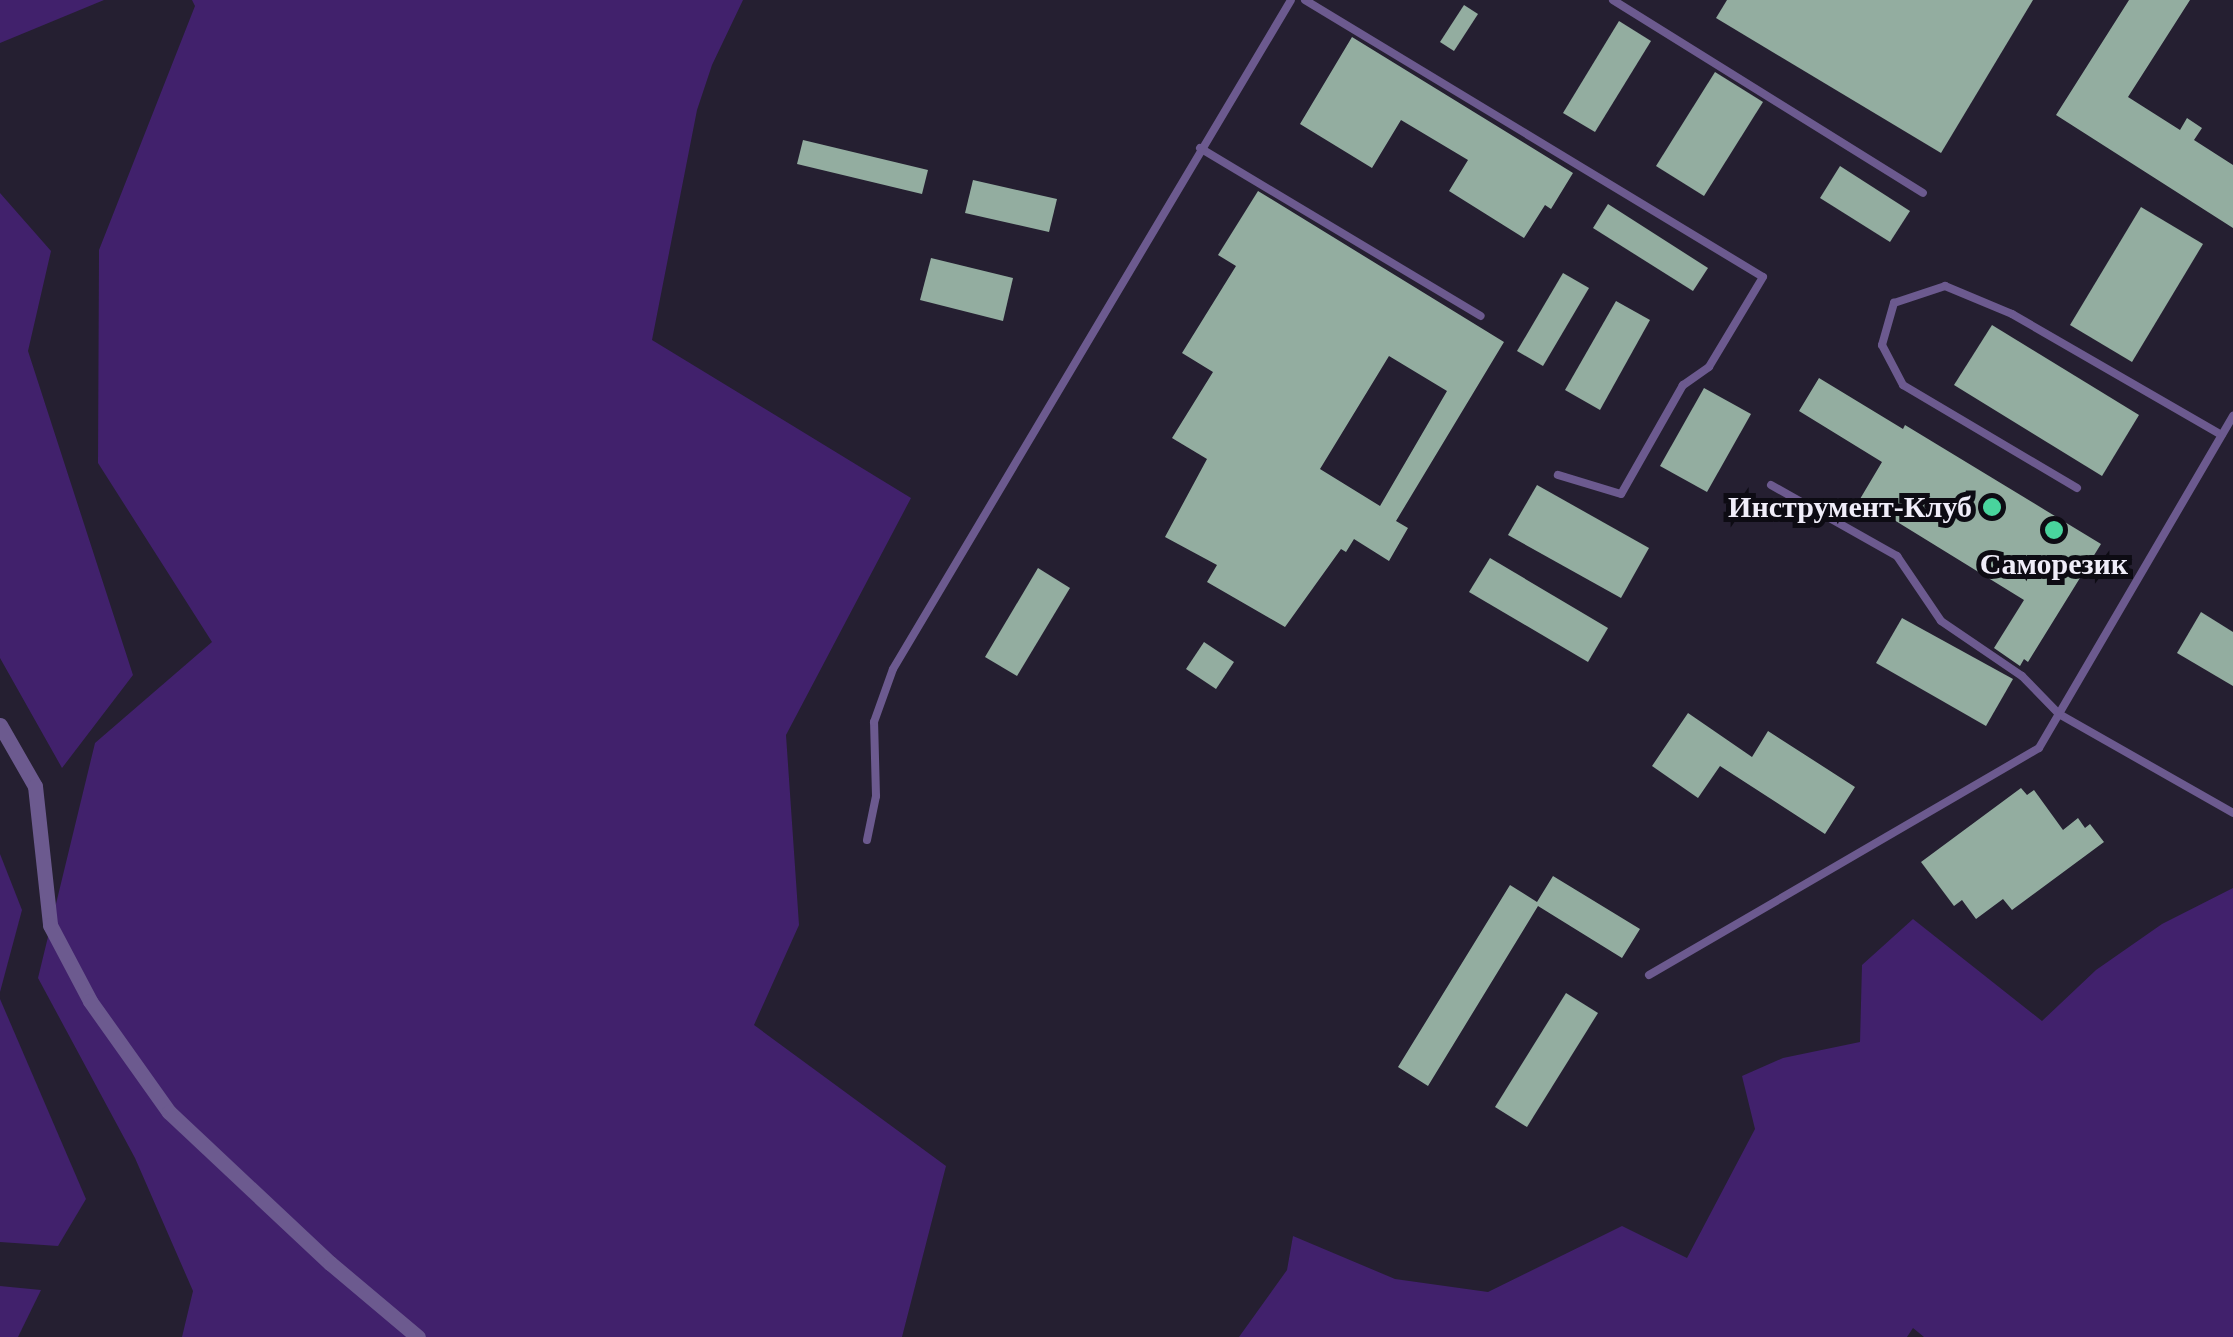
<!DOCTYPE html>
<html>
<head>
<meta charset="utf-8">
<style>
	body { margin:0 }
	#map { position:relative; width:2233px; height:1337px; overflow:hidden; background:#251f31; font-family:Georgia,serif }
	div>[style] { position:absolute }
	.green>* { inset:0; background:#41216c }
	.building>* { inset:0; background:#93ada0 }
	.lane>* { height:8px; margin:-4px; padding:0 4px; transform-origin:4px; border-radius:4px; background:#6c5a8f }
	.street>* { height:15px; margin:-7.5px; padding:0 7.5px; transform-origin:7.5px; border-radius:7.5px; background:#6c5a8f }
	.dots>* { width:28px; height:28px; translate:-50% -50%; box-sizing:border-box; border:5px solid #0d0b13; border-radius:50% }
	span { translate:-50% -50%; white-space:nowrap; text-align:center; line-height:1.15; -webkit-text-stroke:10px #0d0b13; paint-order:stroke }
	.poi-label { font-size:30px; color:#f0edf9; font-weight:700 }
	.right { translate:-100% -50%; text-align:right }
</style>
</head>
<body>
<div id="map">
	<div class="green">
		<i style="clip-path:polygon(0 0,104px 0,0 43px)"></i>
		<i style="clip-path:polygon(192px 0,743px 0,712px 65px,697px 110px,652px 340px,911px 498px,786px 735px,799px 925px,754px 1025px,946px 1166px,902px 1337px,182px 1337px,193px 1291px,135px 1158px,38px 978px,95px 743px,212px 642px,98px 463px,99px 250px,195px 6px)"></i>
		<i style="clip-path:polygon(0 193px,51px 251px,28px 351px,133px 675px,62px 768px,0 658px)"></i>
		<i style="clip-path:polygon(0 854px,22px 910px,0 992px)"></i>
		<i style="clip-path:polygon(2233px 888px,2233px 1337px,1924px 1337px,1913px 1328px,1907px 1337px,1239px 1337px,1287px 1270px,1293px 1236px,1395px 1279px,1488px 1292px,1622px 1226px,1687px 1258px,1755px 1129px,1742px 1076px,1783px 1058px,1860px 1042px,1862px 965px,1913px 919px,2042px 1021px,2096px 970px,2162px 924px)"></i>
		<i style="clip-path:polygon(0 999px,86px 1199px,58px 1246px,0 1242px)"></i>
		<i style="clip-path:polygon(0 1286px,41px 1290px,18px 1337px,0 1337px)"></i>
	</div>
	<div class="building">
		<i style="clip-path:polygon(1727px 0,2033px 0,1941px 153px,1716px 18px)"></i>
		<i style="clip-path:polygon(2129px 0,2190px 0,2128px 97px,2180px 130px,2187px 118px,2202px 128px,2194px 140px,2233px 165px,2233px 228px,2056px 115px)"></i>
		<i style="clip-path:polygon(1464px 5px,1478px 14px,1454px 51px,1440px 42px)"></i>
		<i style="clip-path:polygon(1619px 21px,1651px 41px,1595px 132px,1563px 113px)"></i>
		<i style="clip-path:polygon(1352px 37px,1573px 173px,1551px 209px,1545px 205px,1524px 238px,1449px 191px,1468px 160px,1401px 120px,1372px 168px,1300px 124px)"></i>
		<i style="clip-path:polygon(1715px 72px,1763px 102px,1704px 196px,1656px 166px)"></i>
		<i style="clip-path:polygon(803px 140px,928px 170px,922px 194px,797px 164px)"></i>
		<i style="clip-path:polygon(1840px 166px,1910px 211px,1890px 242px,1820px 198px)"></i>
		<i style="clip-path:polygon(973px 180px,1057px 199px,1049px 232px,965px 213px)"></i>
		<i style="clip-path:polygon(evenodd,1258px 191px,1504px 342px,1396px 521px,1408px 528px,1389px 561px,1354px 539px,1346px 552px,1341px 549px,1285px 627px,1207px 582px,1217px 565px,1165px 537px,1207px 459px,1172px 438px,1213px 372px,1182px 353px,1236px 266px,1218px 255px,1258px 191px,1389px 356px,1447px 391px,1380px 506px,1320px 469px,1389px 356px)"></i>
		<i style="clip-path:polygon(1608px 204px,1708px 268px,1693px 291px,1593px 228px)"></i>
		<i style="clip-path:polygon(2141px 207px,2203px 244px,2132px 362px,2070px 325px)"></i>
		<i style="clip-path:polygon(931px 258px,1013px 278px,1003px 321px,920px 300px)"></i>
		<i style="clip-path:polygon(1563px 273px,1589px 288px,1543px 366px,1517px 351px)"></i>
		<i style="clip-path:polygon(1616px 301px,1650px 320px,1600px 410px,1565px 390px)"></i>
		<i style="clip-path:polygon(1992px 325px,2139px 415px,2102px 476px,1954px 385px)"></i>
		<i style="clip-path:polygon(1819px 378px,1903px 429px,1905px 425px,2101px 544px,2028px 662px,2024px 659px,2020px 666px,1994px 648px,2024px 600px,1860px 499px,1882px 462px,1799px 411px)"></i>
		<i style="clip-path:polygon(1704px 388px,1751px 414px,1707px 492px,1660px 466px)"></i>
		<i style="clip-path:polygon(1537px 485px,1649px 548px,1621px 598px,1508px 535px)"></i>
		<i style="clip-path:polygon(1490px 558px,1608px 628px,1588px 662px,1469px 592px)"></i>
		<i style="clip-path:polygon(1038px 568px,1070px 588px,1017px 676px,985px 657px)"></i>
		<i style="clip-path:polygon(2201px 612px,2233px 632px,2233px 686px,2177px 653px)"></i>
		<i style="clip-path:polygon(1902px 618px,2013px 679px,1986px 726px,1876px 663px)"></i>
		<i style="clip-path:polygon(1204px 642px,1234px 662px,1216px 689px,1186px 669px)"></i>
		<i style="clip-path:polygon(1688px 713px,1752px 757px,1768px 731px,1855px 787px,1825px 834px,1720px 766px,1698px 798px,1652px 766px)"></i>
		<i style="clip-path:polygon(2021px 788px,2027px 795px,2034px 790px,2063px 830px,2078px 818px,2085px 828px,2090px 824px,2104px 842px,2012px 910px,2003px 899px,1976px 919px,1962px 900px,1954px 906px,1921px 862px)"></i>
		<i style="clip-path:polygon(1553px 876px,1640px 929px,1622px 958px,1538px 906px,1428px 1086px,1398px 1067px,1510px 885px,1537px 902px)"></i>
		<i style="clip-path:polygon(1566px 993px,1598px 1013px,1527px 1127px,1495px 1107px)"></i>
	</div>
	<div class="lane">
		<i style="left:1305px;top:0;width:535px;rotate:31.17deg"></i>
		<i style="left:1763px;top:277px;width:105px;rotate:121deg"></i>
		<i style="left:1709px;top:367px;width:32px;rotate:145deg"></i>
		<i style="left:1683px;top:385px;width:125px;rotate:119.6deg"></i>
		<i style="left:1621px;top:494px;width:66px;rotate:-163.2deg"></i>
		<i style="left:1613px;top:0;width:365px;rotate:31.9deg"></i>
		<i style="left:1200px;top:148px;width:327px;rotate:30.9deg"></i>
		<i style="left:1771px;top:485px;width:145px;rotate:29.4deg"></i>
		<i style="left:1897px;top:556px;width:78px;rotate:55.9deg"></i>
		<i style="left:1941px;top:621px;width:98px;rotate:34.2deg"></i>
		<i style="left:2022px;top:676px;width:53px;rotate:45.8deg"></i>
		<i style="left:2059px;top:714px;width:200px;rotate:29.6deg"></i>
		<i style="left:2077px;top:488px;width:202px;rotate:-149.4deg"></i>
		<i style="left:1903px;top:385px;width:45px;rotate:-117.7deg"></i>
		<i style="left:1882px;top:345px;width:44px;rotate:-74.1deg"></i>
		<i style="left:1894px;top:303px;width:54px;rotate:-18.4deg"></i>
		<i style="left:1945px;top:286px;width:73px;rotate:22.7deg"></i>
		<i style="left:2012px;top:314px;width:242px;rotate:30deg"></i>
		<i style="left:867px;top:840px;width:45px;rotate:-78.4deg"></i>
		<i style="left:876px;top:796px;width:74px;rotate:-91.5deg"></i>
		<i style="left:874px;top:722px;width:56px;rotate:-70.3deg"></i>
		<i style="left:893px;top:669px;width:778px;rotate:-59.25deg"></i>
		<i style="left:1649px;top:975px;width:451px;rotate:-30.2deg"></i>
		<i style="left:2039px;top:748px;width:385px;rotate:-59.7deg"></i>
	</div>
	<div class="street">
		<i style="left:0;top:725px;width:70px;rotate:60.2deg"></i>
		<i style="left:35px;top:786px;width:140px;rotate:83.8deg"></i>
		<i style="left:50px;top:925px;width:86px;rotate:62.2deg"></i>
		<i style="left:90px;top:1001px;width:136px;rotate:54.6deg"></i>
		<i style="left:169px;top:1112px;width:221px;rotate:43.2deg"></i>
		<i style="left:330px;top:1263px;width:115px;rotate:40.1deg"></i>
	</div>
	<div class="dots">
		<i style="left:1992px;top:507px;background:#49d49d"></i>
		<i style="left:2054px;top:530px;background:#49d49d"></i>
	</div>
	<div class="poi-label">
		<span class="right" style="left:1972px;top:507px">Инструмент-Клуб</span>
		<span style="left:2054px;top:564px">Саморезик</span>
	</div>
</div>
</body>
</html>
